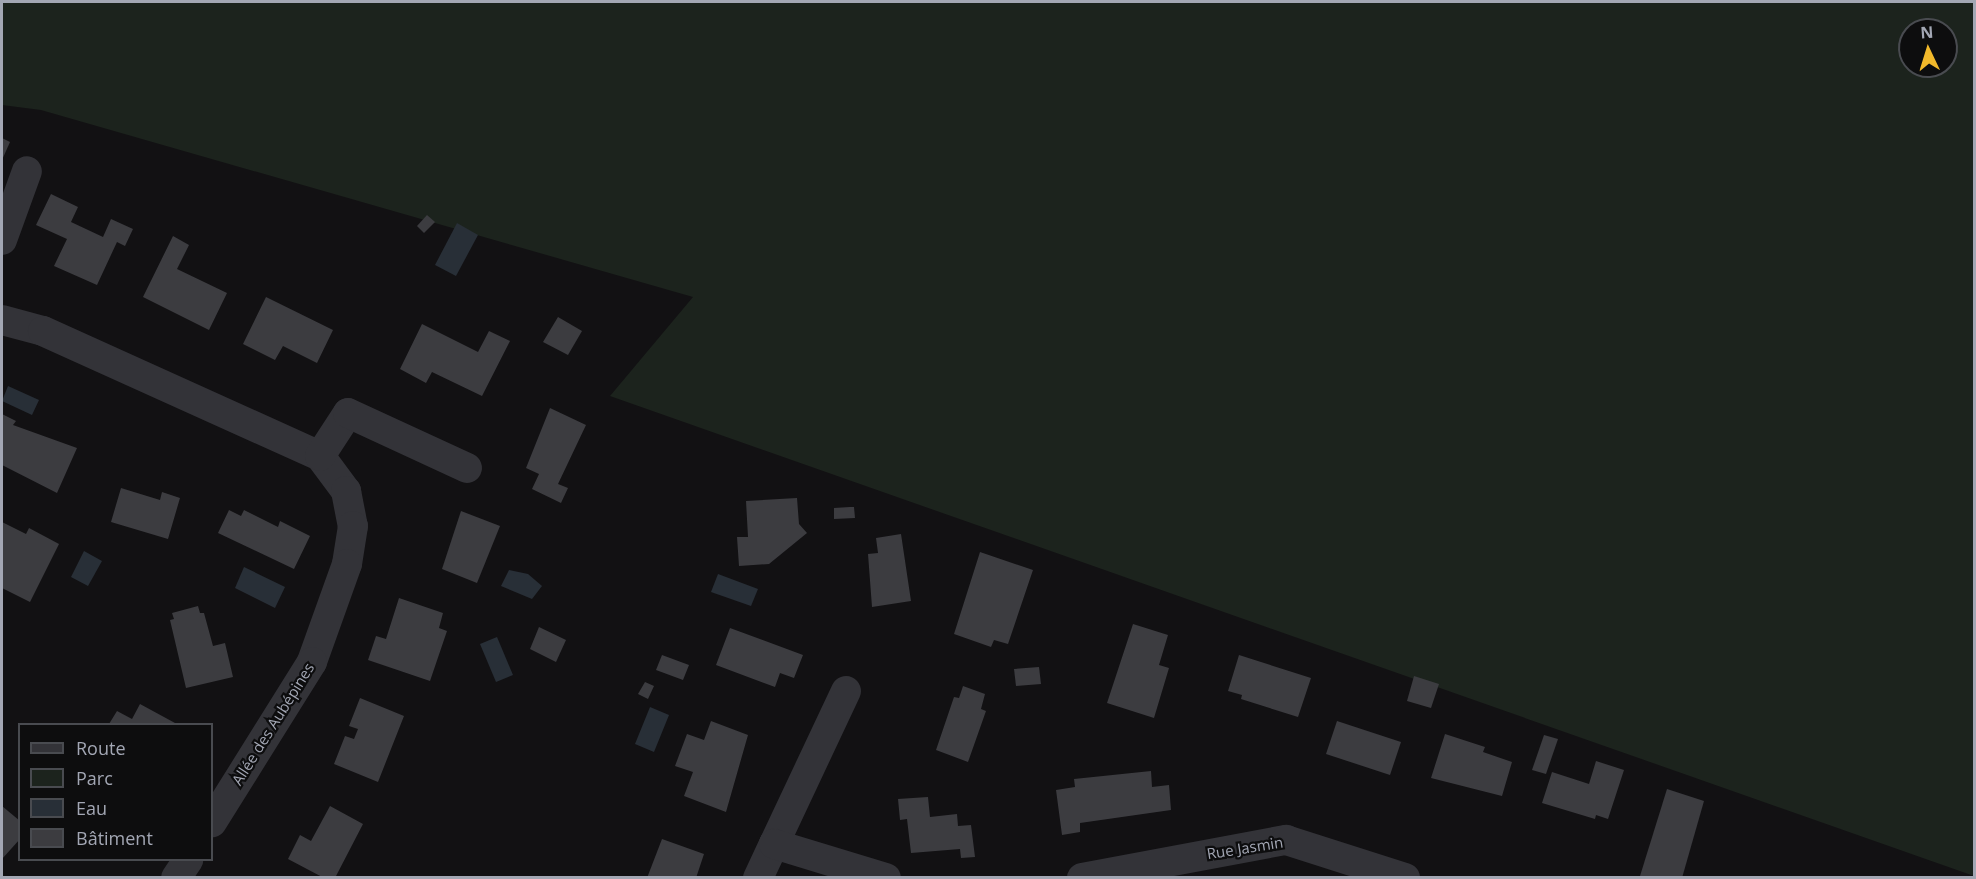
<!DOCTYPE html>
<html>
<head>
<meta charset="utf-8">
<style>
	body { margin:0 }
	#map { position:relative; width:1976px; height:879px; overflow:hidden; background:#121113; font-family:"Open Sans",sans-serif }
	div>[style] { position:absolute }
	.green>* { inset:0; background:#1c231d }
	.water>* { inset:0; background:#282f37 }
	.building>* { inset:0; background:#3c3c40 }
	.street>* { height:30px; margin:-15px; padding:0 15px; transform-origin:15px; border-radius:15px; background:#333338 }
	span { translate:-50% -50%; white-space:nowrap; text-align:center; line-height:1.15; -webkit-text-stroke:4.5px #0d0d0e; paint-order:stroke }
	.street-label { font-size:15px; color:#a3a7b4 }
	.frame { position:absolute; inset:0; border:3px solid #a3a7b4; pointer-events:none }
	.legend { position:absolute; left:18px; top:723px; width:195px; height:138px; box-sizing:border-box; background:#0d0d0e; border:2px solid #494b50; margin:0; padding:8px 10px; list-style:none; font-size:18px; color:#a3a7b4 }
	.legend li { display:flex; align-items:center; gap:12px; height:30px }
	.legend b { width:30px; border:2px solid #494b50 }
	.north { position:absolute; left:1898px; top:18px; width:60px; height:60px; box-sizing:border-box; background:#0d0d0e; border:2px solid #494b50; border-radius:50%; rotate:356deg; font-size:16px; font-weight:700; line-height:24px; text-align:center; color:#a3a7b4 }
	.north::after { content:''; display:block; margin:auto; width:21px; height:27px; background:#f2b92b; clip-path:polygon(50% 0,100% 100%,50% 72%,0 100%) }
</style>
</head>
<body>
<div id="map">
	<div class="green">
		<i style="clip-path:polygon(evenodd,2px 2px,1974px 2px,1974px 876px,610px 396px,693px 297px,41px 110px,2px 105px,2px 2px,1910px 30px,1946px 30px,1946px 66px,1910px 66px,1910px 30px)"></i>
	</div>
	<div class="water">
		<i style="clip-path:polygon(457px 223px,478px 235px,456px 276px,435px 265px)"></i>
		<i style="clip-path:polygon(8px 386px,39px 400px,32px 415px,2px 401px)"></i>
		<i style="clip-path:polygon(84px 551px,102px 561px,88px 586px,71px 577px)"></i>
		<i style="clip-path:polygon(244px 567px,285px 587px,275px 608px,235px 588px)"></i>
		<i style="clip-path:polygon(509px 570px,528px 574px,542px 586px,532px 599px,501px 586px)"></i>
		<i style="clip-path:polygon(718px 574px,758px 589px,751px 606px,711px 592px)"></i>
		<i style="clip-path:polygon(497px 637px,513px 675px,496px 682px,480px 644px)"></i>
		<i style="clip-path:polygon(650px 707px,669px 715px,654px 752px,635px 744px)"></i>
	</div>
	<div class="building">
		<i style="clip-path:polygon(2px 138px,10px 142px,2px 160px)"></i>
		<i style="clip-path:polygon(51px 194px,78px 207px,71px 222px,103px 237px,111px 219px,133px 229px,125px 246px,117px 242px,97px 285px,54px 266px,67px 239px,36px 225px)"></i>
		<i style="clip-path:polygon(427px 215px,435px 222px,424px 233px,417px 226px)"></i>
		<i style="clip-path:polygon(173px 236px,189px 245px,177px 269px,227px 293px,209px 330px,143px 297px)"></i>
		<i style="clip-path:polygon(266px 297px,333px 330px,317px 363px,283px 346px,275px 360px,243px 344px)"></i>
		<i style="clip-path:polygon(558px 317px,582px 331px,568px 355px,543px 342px)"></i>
		<i style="clip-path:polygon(422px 324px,478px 352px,489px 331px,510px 341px,482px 396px,432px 372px,426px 383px,400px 369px)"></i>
		<i style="clip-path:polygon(550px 408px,586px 425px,558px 484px,568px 488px,561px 503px,532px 489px,539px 474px,526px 468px)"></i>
		<i style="clip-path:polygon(2px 414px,16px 421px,13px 425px,77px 448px,57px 493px,2px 465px)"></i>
		<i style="clip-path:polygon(121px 488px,160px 500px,162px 492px,180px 498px,168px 539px,111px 522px)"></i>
		<i style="clip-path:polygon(797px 498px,799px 524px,807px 533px,769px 564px,739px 566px,737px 537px,748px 537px,746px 501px)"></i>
		<i style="clip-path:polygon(850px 507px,854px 507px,855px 518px,834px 519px,834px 508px)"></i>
		<i style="clip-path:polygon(229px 510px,241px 516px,244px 510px,278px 527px,280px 521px,310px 536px,294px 569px,218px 533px)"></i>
		<i style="clip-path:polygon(461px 511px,500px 526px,477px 583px,442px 569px)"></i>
		<i style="clip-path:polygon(2px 522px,26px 534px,29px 528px,59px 544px,30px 602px,2px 588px)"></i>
		<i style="clip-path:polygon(901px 534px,911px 601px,872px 607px,868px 554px,878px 553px,876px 538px)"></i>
		<i style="clip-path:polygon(980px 552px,1033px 570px,1008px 644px,994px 640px,991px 647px,954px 634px)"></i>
		<i style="clip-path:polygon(399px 598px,443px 613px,439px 628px,447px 631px,430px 681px,368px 660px,376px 636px,386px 639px)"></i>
		<i style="clip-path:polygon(198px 606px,200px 613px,204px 613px,213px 646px,225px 643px,233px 677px,186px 688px,170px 620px,174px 619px,172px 613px)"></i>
		<i style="clip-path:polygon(1133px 624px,1168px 635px,1159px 665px,1169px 668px,1154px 718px,1107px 703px)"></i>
		<i style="clip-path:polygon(539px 627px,566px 640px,556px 662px,530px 649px)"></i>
		<i style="clip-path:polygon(730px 628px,803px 655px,794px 678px,780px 673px,775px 687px,716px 665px)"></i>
		<i style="clip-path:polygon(662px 655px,689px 665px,683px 680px,656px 670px)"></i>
		<i style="clip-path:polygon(1239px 655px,1311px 678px,1298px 717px,1241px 699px,1242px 695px,1228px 691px)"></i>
		<i style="clip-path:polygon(1039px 667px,1041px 684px,1016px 686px,1014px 669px)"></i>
		<i style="clip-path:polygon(1414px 676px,1439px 684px,1431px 708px,1407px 701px)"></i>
		<i style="clip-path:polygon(645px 682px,654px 686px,648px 699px,638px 694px)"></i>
		<i style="clip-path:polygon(963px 686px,985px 694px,981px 709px,986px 711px,968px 762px,936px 750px,954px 697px,959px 698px)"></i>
		<i style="clip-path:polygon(360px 698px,404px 716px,378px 782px,334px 764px,345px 736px,354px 739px,358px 729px,349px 726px)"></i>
		<i style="clip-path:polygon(140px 704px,175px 723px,174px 724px,109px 724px,117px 711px,132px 719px)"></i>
		<i style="clip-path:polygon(711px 721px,748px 735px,726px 812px,684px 796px,693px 772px,675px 766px,687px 734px,704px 740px)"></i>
		<i style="clip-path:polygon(1337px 721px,1401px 742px,1390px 775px,1326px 754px)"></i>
		<i style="clip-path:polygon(1445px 734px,1485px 747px,1483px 752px,1512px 762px,1502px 796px,1431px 778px)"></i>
		<i style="clip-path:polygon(1544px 735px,1558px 739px,1546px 774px,1532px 770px)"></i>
		<i style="clip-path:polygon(1596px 761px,1624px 770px,1608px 819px,1596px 815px,1595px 819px,1542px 803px,1552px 772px,1589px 784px)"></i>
		<i style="clip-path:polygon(1151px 771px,1152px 787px,1169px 785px,1171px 810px,1080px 823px,1080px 832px,1062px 835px,1056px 790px,1075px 787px,1074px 779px)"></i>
		<i style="clip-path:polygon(1667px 789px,1704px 801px,1682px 878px,1646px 878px,1640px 876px)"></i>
		<i style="clip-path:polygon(928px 797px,930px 817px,957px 814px,958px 826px,971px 825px,975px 857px,961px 858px,960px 849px,911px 853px,907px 819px,900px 820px,898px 799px)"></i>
		<i style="clip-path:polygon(2px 806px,20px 821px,20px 839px,2px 859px)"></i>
		<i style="clip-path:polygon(330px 806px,363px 824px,335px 878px,324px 878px,288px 859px,300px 835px,311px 841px)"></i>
		<i style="clip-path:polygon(662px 839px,704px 854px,696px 878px,647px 878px)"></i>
	</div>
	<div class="street">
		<i style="left:2px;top:240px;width:73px;rotate:-70.1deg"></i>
		<i style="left:2px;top:320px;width:42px;rotate:15deg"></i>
		<i style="left:43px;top:331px;width:304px;rotate:24.3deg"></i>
		<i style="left:320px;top:456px;width:44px;rotate:53.4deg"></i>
		<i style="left:346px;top:491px;width:36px;rotate:79deg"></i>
		<i style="left:353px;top:526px;width:38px;rotate:99deg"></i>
		<i style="left:347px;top:564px;width:104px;rotate:109.7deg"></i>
		<i style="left:312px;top:662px;width:189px;rotate:122deg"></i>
		<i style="left:320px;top:456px;width:51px;rotate:-56.9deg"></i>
		<i style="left:348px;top:413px;width:131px;rotate:24.8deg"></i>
		<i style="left:774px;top:844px;width:169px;rotate:-64.8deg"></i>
		<i style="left:176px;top:878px;width:22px;rotate:-56deg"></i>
		<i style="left:758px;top:878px;width:38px;rotate:-65deg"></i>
		<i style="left:774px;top:844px;width:117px;rotate:16.9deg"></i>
		<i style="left:1082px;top:878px;width:208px;rotate:-10.6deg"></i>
		<i style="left:1286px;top:840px;width:125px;rotate:17.7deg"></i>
	</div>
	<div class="street-label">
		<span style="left:273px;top:724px;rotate:-58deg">Allée des Aubépines</span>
		<span style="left:1245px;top:848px;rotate:-9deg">Rue Jasmin</span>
	</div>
	<div class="frame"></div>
	<ul class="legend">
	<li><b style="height:8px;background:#333338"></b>Route</li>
	<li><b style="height:16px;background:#1c231d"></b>Parc</li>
	<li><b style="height:16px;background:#282f37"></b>Eau</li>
	<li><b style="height:16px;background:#3c3c40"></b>Bâtiment</li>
	</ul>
	<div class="north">N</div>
</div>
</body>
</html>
